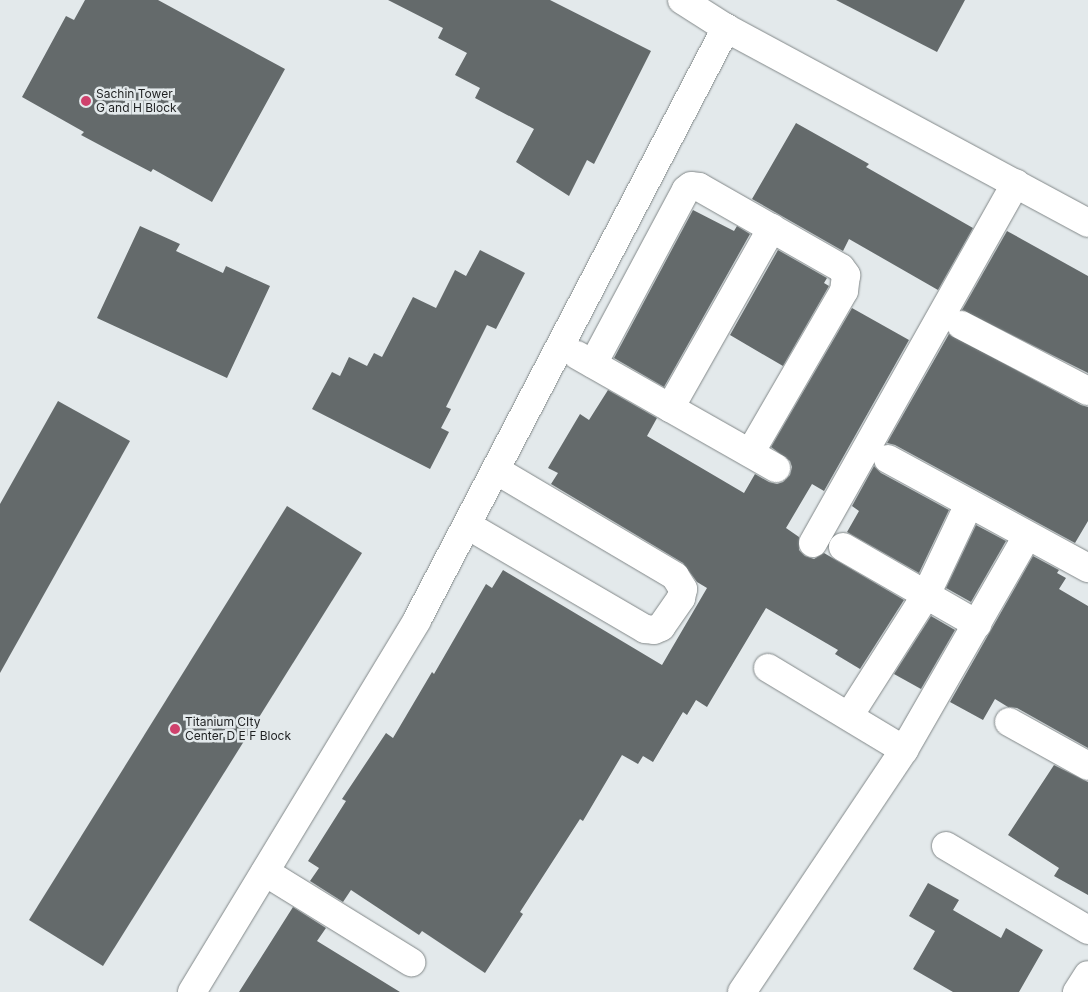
<!DOCTYPE html>
<html>
<head>
<meta charset="utf-8">
<style>
	body { margin:0 }
	#map { position:relative; width:1088px; height:992px; overflow:hidden; background:#e3e9eb; font-family:Inter,sans-serif }
	div>[style] { position:absolute }
	.building>* { inset:0; background:#646a6b }
	.roads { filter:drop-shadow(0 0 1px #828889) drop-shadow(0 0 1px #828889) }
	.minor>* { height:28px; margin:-14px; padding:0 14px; transform-origin:14px; border-radius:14px; background:#fff }
	.dots>* { width:14px; height:14px; translate:-50% -50%; box-sizing:border-box; border:2px solid #e3e9eb; border-radius:50% }
	span { translate:-50% -50%; white-space:nowrap; text-align:center; line-height:1.15; -webkit-text-stroke:5px #e3e9eb; paint-order:stroke }
	.poi-label { font-size:12px; color:#1f2122 }
	.left { translate:0 -50%; text-align:left }
</style>
</head>
<body>
<div id="map">
	<div class="building">
		<i style="clip-path:polygon(85px 0,158px 0,285px 69px,212px 202px,153px 169px,151px 172px,111px 151px,81px 135px,84px 132px,22px 97px,66px 16px,74px 20px)"></i>
		<i style="clip-path:polygon(388px 0,550px 0,651px 51px,594px 164px,587px 160px,569px 196px,516px 162px,534px 129px,475px 98px,480px 88px,455px 75px,467px 53px,438px 38px,443px 28px)"></i>
		<i style="clip-path:polygon(836px 0,965px 0,937px 52px)"></i>
		<i style="clip-path:polygon(796px 123px,869px 164px,866px 167px,973px 228px,938px 290px,849px 239px,843px 251px,752px 199px)"></i>
		<i style="clip-path:polygon(693px 210px,734px 231px,737px 226px,750px 234px,664px 387px,614px 358px)"></i>
		<i style="clip-path:polygon(140px 226px,180px 244px,176px 251px,223px 273px,226px 266px,270px 286px,227px 378px,97px 318px)"></i>
		<i style="clip-path:polygon(1007px 231px,1088px 276px,1088px 373px,962px 310px)"></i>
		<i style="clip-path:polygon(480px 250px,525px 273px,496px 329px,487px 325px,446px 407px,451px 409px,441px 428px,449px 432px,430px 469px,312px 409px,332px 372px,340px 376px,349px 357px,367px 366px,374px 353px,382px 357px,413px 297px,436px 308px,455px 270px,466px 276px)"></i>
		<i style="clip-path:polygon(778px 250px,827px 278px,824px 283px,829px 286px,783px 366px,730px 335px)"></i>
		<i style="clip-path:polygon(852px 308px,909px 340px,824px 491px,812px 484px,786px 528px,799px 537px,799px 550px,805px 556px,814px 559px,824px 553px,904px 600px,860px 669px,835px 654px,838px 650px,766px 608px,707px 707px,696px 700px,687px 715px,683px 712px,653px 762px,643px 756px,638px 764px,622px 755px,583px 821px,580px 819px,520px 912px,523px 914px,485px 973px,422px 931px,419px 935px,351px 890px,343px 902px,310px 881px,319px 868px,308px 861px,346px 801px,342px 799px,386px 733px,393px 738px,432px 672px,434px 674px,486px 584px,492px 588px,503px 570px,662px 665px,707px 588px,697px 582px,683px 563px,551px 484px,558px 473px,548px 468px,580px 414px,589px 420px,608px 390px,657px 418px,647px 436px,744px 493px,755px 474px,769px 482px,777px 484px,783px 482px,790px 475px,792px 467px,790px 461px,771px 447px)"></i>
		<i style="clip-path:polygon(949px 334px,1081px 405px,1088px 407px,1088px 521px,1075px 543px,895px 445px,887px 443px)"></i>
		<i style="clip-path:polygon(58px 401px,130px 441px,0 673px,0 504px)"></i>
		<i style="clip-path:polygon(874px 466px,881px 473px,949px 510px,919px 573px,847px 532px,859px 511px,852px 506px)"></i>
		<i style="clip-path:polygon(287px 506px,362px 553px,103px 966px,29px 920px)"></i>
		<i style="clip-path:polygon(976px 525px,1006px 541px,971px 602px,946px 588px)"></i>
		<i style="clip-path:polygon(1033px 556px,1059px 570px,1057px 573px,1066px 578px,1059px 589px,1088px 606px,1088px 748px,1017px 708px,1008px 707px,995px 699px,983px 720px,950px 702px)"></i>
		<i style="clip-path:polygon(931px 616px,955px 630px,921px 689px,894px 674px)"></i>
		<i style="clip-path:polygon(1054px 765px,1088px 782px,1088px 895px,1054px 876px,1059px 868px,1008px 835px)"></i>
		<i style="clip-path:polygon(928px 883px,959px 900px,953px 910px,1001px 938px,1006px 928px,1043px 950px,1019px 992px,953px 992px,913px 969px,935px 931px,909px 916px)"></i>
		<i style="clip-path:polygon(293px 907px,326px 928px,317px 941px,400px 992px,239px 992px)"></i>
	</div>
	<div class="roads">
		<div class="minor">
			<i style="left:682px;top:0;width:52px;rotate:32.5deg"></i>
			<i style="left:726px;top:28px;width:411px;rotate:28.3deg"></i>
			<i style="left:961px;top:325px;width:143px;rotate:27.5deg"></i>
			<i style="left:577px;top:355px;width:229px;rotate:29.6deg"></i>
			<i style="left:593px;top:364px;width:197px;rotate:-61.9deg"></i>
			<i style="left:686px;top:190px;width:6px;rotate:-39deg"></i>
			<i style="left:691px;top:186px;width:8px;rotate:7deg"></i>
			<i style="left:699px;top:187px;width:163px;rotate:29.7deg"></i>
			<i style="left:841px;top:268px;width:9px;rotate:54deg"></i>
			<i style="left:846px;top:275px;width:16px;rotate:97deg"></i>
			<i style="left:844px;top:291px;width:187px;rotate:120.1deg"></i>
			<i style="left:670px;top:408px;width:207px;rotate:-60.5deg"></i>
			<i style="left:888px;top:459px;width:228px;rotate:28.6deg"></i>
			<i style="left:467px;top:525px;width:206px;rotate:30.3deg"></i>
			<i style="left:645px;top:629px;width:9px;rotate:6deg"></i>
			<i style="left:654px;top:630px;width:8px;rotate:-23deg"></i>
			<i style="left:661px;top:627px;width:35px;rotate:-55deg"></i>
			<i style="left:681px;top:598px;width:9px;rotate:-77deg"></i>
			<i style="left:683px;top:589px;width:15px;rotate:-122deg"></i>
			<i style="left:675px;top:576px;width:208px;rotate:-149.4deg"></i>
			<i style="left:813px;top:543px;width:413px;rotate:-60.6deg"></i>
			<i style="left:843px;top:547px;width:155px;rotate:29.9deg"></i>
			<i style="left:768px;top:668px;width:159px;rotate:31.1deg"></i>
			<i style="left:904px;top:750px;width:247px;rotate:-60.1deg"></i>
			<i style="left:849px;top:716px;width:143px;rotate:-57.5deg"></i>
			<i style="left:926px;top:595px;width:101px;rotate:-64.7deg"></i>
			<i style="left:1009px;top:722px;width:90px;rotate:29.1deg"></i>
			<i style="left:946px;top:846px;width:165px;rotate:30.6deg"></i>
			<i style="left:265px;top:872px;width:172px;rotate:31.7deg"></i>
			<i style="left:192px;top:992px;width:435px;rotate:-58.8deg"></i>
			<i style="left:417px;top:620px;width:668px;rotate:-62.44deg"></i>
			<i style="left:742px;top:992px;width:291px;rotate:-56.2deg"></i>
			<i style="left:1077px;top:992px;width:20px;rotate:-57deg"></i>
		</div>
	</div>
	<div class="dots">
		<i style="left:86px;top:101px;background:#cf416c"></i>
		<i style="left:175px;top:729px;background:#cf416c"></i>
	</div>
	<div class="poi-label">
		<span class="left" style="left:96px;top:101px">Sachin Tower<br>G and H Block</span>
		<span class="left" style="left:185px;top:729px">Titanium CIty<br>Center D E F Block</span>
	</div>
</div>
</body>
</html>
